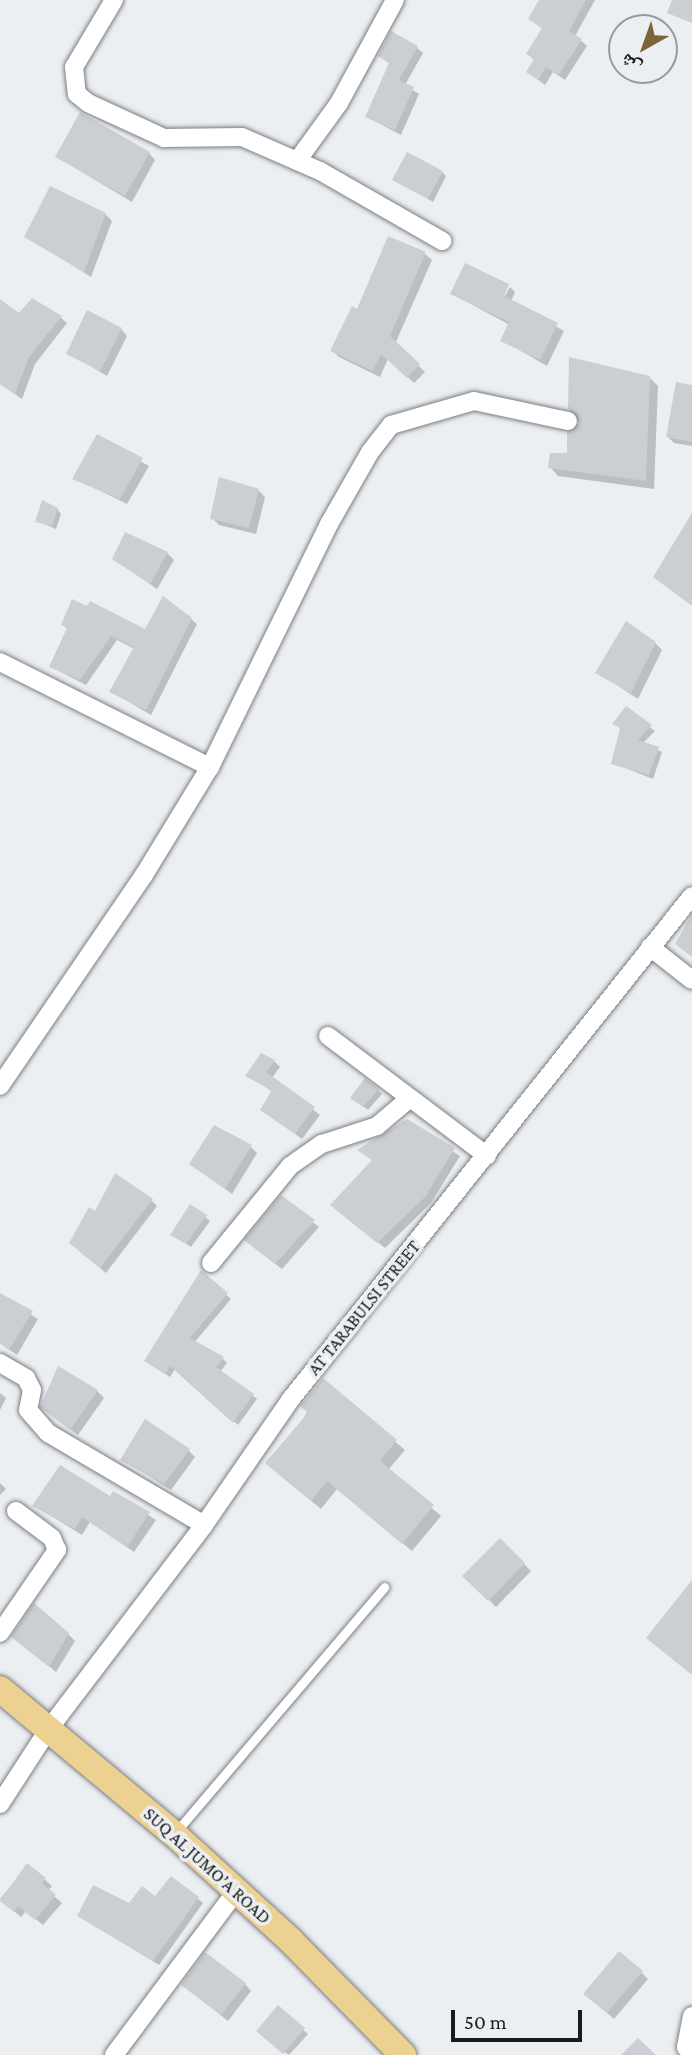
<!DOCTYPE html>
<html>
<head>
<meta charset="utf-8">
<style>
	body { margin:0 }
	#map { position:relative; width:692px; height:2055px; overflow:hidden; background:#ebeff2; font-family:"Crimson Pro","Noto Naskh Arabic",serif }
	div>[style] { position:absolute }
	.shadow>* { inset:0; background:#0003 }
	.building>* { inset:0; background:#cbced2 }
	.roads { filter:drop-shadow(0 0 2px #7c7e82) drop-shadow(0 0 2px #7c7e82) }
	.service>* { height:9px; margin:-4.5px; padding:0 4.5px; transform-origin:4.5px; border-radius:4.5px; background:#fff }
	.minor>* { height:18px; margin:-9px; padding:0 9px; transform-origin:9px; border-radius:9px; background:#fff }
	.primary>* { height:26px; margin:-13px; padding:0 13px; transform-origin:13px; border-radius:13px; background:#ecd191 }
	span { translate:-50% -50%; white-space:nowrap; text-align:center; line-height:1.15; -webkit-text-stroke:7px #ebeff2; paint-order:stroke }
	.street-label { font-size:18px; color:#191a1b }
	.north { position:absolute; left:608px; top:14px; width:70px; height:70px; box-sizing:border-box; background:#ebeff2; border:2px solid #979a9c; border-radius:50%; rotate:220deg; font-size:19px; font-weight:700; line-height:28px; text-align:center; color:#191a1b }
	.north::after { content:''; display:block; margin:auto; width:24px; height:32px; background:#7b6534; clip-path:polygon(50% 0,100% 100%,50% 72%,0 100%) }
	.scale { position:absolute; left:451px; top:2010px; width:131px; height:32px; box-sizing:border-box; border:4px solid #191a1b; border-top:0; padding-left:9px; font-size:21px; line-height:24px; white-space:nowrap; color:#191a1b; -webkit-text-stroke:5px #ebeff2; paint-order:stroke }
</style>
</head>
<body>
<div id="map">
	<div class="shadow">
		<i style="clip-path:polygon(541px 0,595px 0,575px 36px,587px 46px,565px 80px,553px 72px,545px 85px,528px 72px,535px 61px,528px 54px,543px 29px,530px 19px)"></i>
		<i style="clip-path:polygon(417px 48px,423px 53px,405px 85px,419px 94px,401px 135px,367px 117px,390px 64px,380px 56px)"></i>
		<i style="clip-path:polygon(149px 153px,155px 160px,132px 202px,57px 157px)"></i>
		<i style="clip-path:polygon(442px 172px,446px 176px,433px 202px,395px 180px)"></i>
		<i style="clip-path:polygon(105px 214px,112px 221px,91px 277px,26px 236px)"></i>
		<i style="clip-path:polygon(425px 254px,432px 260px,395px 344px,425px 372px,414px 383px,388px 359px,380px 377px,339px 357px,332px 350px,357px 311px)"></i>
		<i style="clip-path:polygon(466px 265px,508px 286px,501px 304px,510px 287px,515px 292px,511px 301px,564px 331px,547px 366px,502px 340px,510px 325px,452px 294px)"></i>
		<i style="clip-path:polygon(0 302px,20px 316px,60px 317px,67px 323px,35px 364px,22px 399px,0 384px)"></i>
		<i style="clip-path:polygon(121px 329px,127px 336px,107px 376px,69px 353px)"></i>
		<i style="clip-path:polygon(649px 377px,658px 386px,654px 489px,558px 476px,550px 467px,568px 455px,581px 425px,569px 409px)"></i>
		<i style="clip-path:polygon(692px 387px,692px 446px,674px 443px,667px 436px)"></i>
		<i style="clip-path:polygon(97px 437px,149px 466px,127px 504px,74px 478px)"></i>
		<i style="clip-path:polygon(258px 490px,265px 497px,256px 534px,219px 525px,212px 518px)"></i>
		<i style="clip-path:polygon(57px 509px,61px 514px,56px 529px,37px 521px)"></i>
		<i style="clip-path:polygon(167px 553px,174px 560px,157px 589px,114px 559px)"></i>
		<i style="clip-path:polygon(191px 619px,197px 624px,151px 715px,111px 691px,135px 649px,117px 640px,86px 685px,51px 667px,68px 629px,63px 624px,146px 631px)"></i>
		<i style="clip-path:polygon(655px 643px,662px 650px,638px 699px,597px 672px)"></i>
		<i style="clip-path:polygon(626px 709px,655px 731px,643px 743px,662px 752px,653px 779px,613px 763px,622px 729px,615px 724px)"></i>
		<i style="clip-path:polygon(274px 1061px,280px 1067px,272px 1078px,320px 1115px,302px 1139px,262px 1110px,273px 1092px,247px 1075px)"></i>
		<i style="clip-path:polygon(378px 1090px,382px 1094px,368px 1110px,352px 1098px)"></i>
		<i style="clip-path:polygon(407px 1121px,460px 1156px,431px 1203px,385px 1248px,339px 1211px,373px 1161px,359px 1150px)"></i>
		<i style="clip-path:polygon(251px 1147px,257px 1153px,232px 1194px,192px 1164px)"></i>
		<i style="clip-path:polygon(281px 1198px,319px 1227px,282px 1269px,252px 1246px)"></i>
		<i style="clip-path:polygon(152px 1201px,157px 1206px,106px 1273px,77px 1249px,96px 1214px)"></i>
		<i style="clip-path:polygon(205px 1217px,210px 1221px,191px 1247px,172px 1235px)"></i>
		<i style="clip-path:polygon(201px 1273px,231px 1299px,194px 1343px,223px 1359px,227px 1363px,220px 1372px,257px 1399px,238px 1425px,175px 1369px,170px 1377px,146px 1361px)"></i>
		<i style="clip-path:polygon(0 1295px,38px 1319px,17px 1355px,0 1343px)"></i>
		<i style="clip-path:polygon(323px 1381px,405px 1450px,388px 1470px,441px 1516px,412px 1551px,337px 1489px,321px 1509px,276px 1472px)"></i>
		<i style="clip-path:polygon(97px 1391px,104px 1398px,78px 1435px,49px 1413px)"></i>
		<i style="clip-path:polygon(0 1393px,6px 1398px,0 1410px)"></i>
		<i style="clip-path:polygon(189px 1451px,195px 1457px,171px 1490px,123px 1460px)"></i>
		<i style="clip-path:polygon(0 1483px,6px 1489px,0 1495px)"></i>
		<i style="clip-path:polygon(114px 1493px,156px 1520px,134px 1552px,90px 1522px,82px 1535px,35px 1506px,110px 1498px)"></i>
		<i style="clip-path:polygon(500px 1540px,531px 1571px,496px 1607px,465px 1576px)"></i>
		<i style="clip-path:polygon(68px 1634px,75px 1641px,56px 1672px,20px 1643px)"></i>
		<i style="clip-path:polygon(28px 1865px,52px 1886px,48px 1891px,62px 1903px,43px 1925px,26px 1911px,21px 1917px,0 1899px)"></i>
		<i style="clip-path:polygon(197px 1898px,203px 1903px,159px 1965px,79px 1916px,155px 1899px)"></i>
		<i style="clip-path:polygon(641px 1972px,648px 1979px,614px 2019px,592px 2000px)"></i>
		<i style="clip-path:polygon(245px 1984px,251px 1991px,228px 2021px,190px 1991px)"></i>
		<i style="clip-path:polygon(278px 2008px,308px 2034px,289px 2055px,262px 2035px)"></i>
	</div>
	<div class="building">
		<i style="clip-path:polygon(539px 0,586px 0,569px 31px,582px 39px,559px 75px,546px 67px,538px 80px,526px 72px,534px 59px,526px 54px,542px 28px,528px 19px)"></i>
		<i style="clip-path:polygon(672px 0,692px 0,692px 23px,667px 13px)"></i>
		<i style="clip-path:polygon(391px 31px,418px 46px,399px 80px,414px 87px,395px 130px,365px 117px,389px 63px,378px 56px)"></i>
		<i style="clip-path:polygon(80px 112px,150px 152px,125px 196px,55px 157px)"></i>
		<i style="clip-path:polygon(407px 152px,443px 171px,428px 199px,392px 180px)"></i>
		<i style="clip-path:polygon(50px 186px,106px 213px,84px 272px,24px 237px)"></i>
		<i style="clip-path:polygon(388px 236px,426px 252px,390px 336px,420px 364px,407px 378px,381px 354px,373px 371px,330px 351px,352px 306px,357px 309px)"></i>
		<i style="clip-path:polygon(465px 263px,509px 284px,504px 296px,558px 323px,540px 360px,500px 341px,509px 322px,450px 294px)"></i>
		<i style="clip-path:polygon(32px 298px,62px 316px,29px 357px,15px 394px,0 384px,0 299px,19px 313px)"></i>
		<i style="clip-path:polygon(87px 310px,122px 328px,100px 371px,66px 354px)"></i>
		<i style="clip-path:polygon(569px 357px,650px 376px,646px 481px,548px 468px,550px 453px,567px 453px,567px 432px,579px 423px,576px 413px,568px 409px)"></i>
		<i style="clip-path:polygon(676px 382px,692px 385px,692px 442px,666px 437px)"></i>
		<i style="clip-path:polygon(97px 434px,143px 458px,120px 499px,72px 479px)"></i>
		<i style="clip-path:polygon(219px 477px,259px 489px,249px 528px,210px 519px)"></i>
		<i style="clip-path:polygon(42px 500px,58px 508px,52px 526px,35px 522px)"></i>
		<i style="clip-path:polygon(692px 513px,692px 606px,653px 577px)"></i>
		<i style="clip-path:polygon(125px 532px,168px 552px,150px 584px,112px 559px)"></i>
		<i style="clip-path:polygon(163px 596px,192px 618px,146px 710px,109px 692px,134px 647px,111px 636px,80px 680px,49px 667px,67px 628px,61px 625px,72px 599px,87px 606px,90px 601px,145px 629px)"></i>
		<i style="clip-path:polygon(626px 621px,656px 642px,631px 693px,595px 673px)"></i>
		<i style="clip-path:polygon(626px 706px,652px 725px,638px 740px,659px 747px,649px 775px,611px 764px,620px 728px,612px 724px)"></i>
		<i style="clip-path:polygon(692px 914px,692px 957px,675px 944px)"></i>
		<i style="clip-path:polygon(261px 1053px,275px 1060px,266px 1072px,315px 1107px,295px 1134px,260px 1110px,272px 1090px,245px 1076px)"></i>
		<i style="clip-path:polygon(365px 1078px,379px 1089px,363px 1107px,350px 1098px)"></i>
		<i style="clip-path:polygon(407px 1119px,455px 1148px,425px 1197px,377px 1243px,330px 1205px,372px 1160px,357px 1150px)"></i>
		<i style="clip-path:polygon(214px 1125px,252px 1145px,225px 1189px,189px 1164px)"></i>
		<i style="clip-path:polygon(115px 1173px,153px 1199px,100px 1268px,69px 1243px,89px 1207px,95px 1211px)"></i>
		<i style="clip-path:polygon(281px 1195px,315px 1220px,275px 1264px,244px 1240px)"></i>
		<i style="clip-path:polygon(190px 1204px,207px 1215px,186px 1244px,170px 1235px)"></i>
		<i style="clip-path:polygon(201px 1270px,228px 1293px,190px 1338px,224px 1357px,216px 1367px,254px 1394px,233px 1423px,170px 1366px,165px 1374px,144px 1361px)"></i>
		<i style="clip-path:polygon(0 1293px,33px 1311px,9px 1350px,0 1343px)"></i>
		<i style="clip-path:polygon(58px 1366px,98px 1390px,70px 1430px,40px 1407px)"></i>
		<i style="clip-path:polygon(323px 1378px,397px 1440px,380px 1461px,434px 1505px,402px 1544px,327px 1481px,311px 1501px,265px 1463px,308px 1413px,300px 1406px)"></i>
		<i style="clip-path:polygon(145px 1419px,190px 1449px,164px 1484px,120px 1460px)"></i>
		<i style="clip-path:polygon(60px 1465px,110px 1496px,113px 1491px,150px 1512px,127px 1547px,82px 1517px,75px 1529px,32px 1506px)"></i>
		<i style="clip-path:polygon(500px 1538px,525px 1563px,488px 1601px,462px 1576px)"></i>
		<i style="clip-path:polygon(692px 1580px,692px 1675px,646px 1638px)"></i>
		<i style="clip-path:polygon(34px 1603px,69px 1633px,49px 1667px,11px 1637px)"></i>
		<i style="clip-path:polygon(27px 1863px,46px 1878px,42px 1883px,56px 1895px,35px 1920px,18px 1906px,14px 1912px,0 1901px)"></i>
		<i style="clip-path:polygon(171px 1876px,199px 1897px,153px 1961px,77px 1916px,93px 1885px,129px 1903px,142px 1886px,155px 1896px)"></i>
		<i style="clip-path:polygon(619px 1951px,643px 1971px,607px 2013px,583px 1994px)"></i>
		<i style="clip-path:polygon(205px 1952px,246px 1983px,221px 2015px,181px 1985px)"></i>
		<i style="clip-path:polygon(278px 2005px,305px 2028px,283px 2054px,256px 2031px)"></i>
		<i style="clip-path:polygon(638px 2038px,656px 2055px,621px 2055px)"></i>
	</div>
	<div class="roads">
		<div class="service">
			<i style="left:175px;top:1833px;width:323px;rotate:-49.6deg"></i>
		</div>
		<div class="minor">
			<i style="left:114px;top:0;width:78px;rotate:120.8deg"></i>
			<i style="left:74px;top:67px;width:27px;rotate:84deg"></i>
			<i style="left:77px;top:94px;width:14px;rotate:39deg"></i>
			<i style="left:88px;top:103px;width:84px;rotate:24.7deg"></i>
			<i style="left:164px;top:138px;width:78px;rotate:-0.7deg"></i>
			<i style="left:242px;top:137px;width:85px;rotate:23.6deg"></i>
			<i style="left:320px;top:171px;width:141px;rotate:29.8deg"></i>
			<i style="left:297px;top:161px;width:72px;rotate:-54.1deg"></i>
			<i style="left:339px;top:103px;width:117px;rotate:-61.5deg"></i>
			<i style="left:0;top:662px;width:235px;rotate:26.6deg"></i>
			<i style="left:650px;top:947px;width:53px;rotate:38.2deg"></i>
			<i style="left:328px;top:1036px;width:199px;rotate:37deg"></i>
			<i style="left:0;top:1086px;width:255px;rotate:-55.7deg"></i>
			<i style="left:144px;top:875px;width:127px;rotate:-58.6deg"></i>
			<i style="left:210px;top:767px;width:271px;rotate:-63.9deg"></i>
			<i style="left:329px;top:524px;width:83px;rotate:-60.3deg"></i>
			<i style="left:370px;top:452px;width:34px;rotate:-52deg"></i>
			<i style="left:391px;top:425px;width:86px;rotate:-16.1deg"></i>
			<i style="left:474px;top:401px;width:96px;rotate:12deg"></i>
			<i style="left:211px;top:1263px;width:125px;rotate:-50.8deg"></i>
			<i style="left:290px;top:1166px;width:39px;rotate:-35deg"></i>
			<i style="left:322px;top:1144px;width:58px;rotate:-18.1deg"></i>
			<i style="left:377px;top:1126px;width:43px;rotate:-40.3deg"></i>
			<i style="left:0;top:1363px;width:30px;rotate:30deg"></i>
			<i style="left:26px;top:1378px;width:13px;rotate:63deg"></i>
			<i style="left:32px;top:1390px;width:20px;rotate:101deg"></i>
			<i style="left:28px;top:1410px;width:30px;rotate:49deg"></i>
			<i style="left:48px;top:1433px;width:181px;rotate:30.5deg"></i>
			<i style="left:0;top:1633px;width:101px;rotate:-55.5deg"></i>
			<i style="left:57px;top:1550px;width:13px;rotate:-113deg"></i>
			<i style="left:52px;top:1538px;width:45px;rotate:-143.1deg"></i>
			<i style="left:0;top:1804px;width:88px;rotate:-57deg"></i>
			<i style="left:48px;top:1730px;width:258px;rotate:-52.7deg"></i>
			<i style="left:204px;top:1525px;width:153px;rotate:-55.4deg"></i>
			<i style="left:291px;top:1399px;width:643px;rotate:-51.44deg"></i>
			<i style="left:692px;top:2016px;width:32px;rotate:101deg"></i>
			<i style="left:686px;top:2047px;width:8px;rotate:45deg"></i>
			<i style="left:114px;top:2055px;width:201px;rotate:-53.3deg"></i>
		</div>
		<div class="primary">
			<i style="left:0;top:1689px;width:226px;rotate:39.8deg"></i>
			<i style="left:174px;top:1834px;width:159px;rotate:42.4deg"></i>
			<i style="left:291px;top:1941px;width:160px;rotate:45.5deg"></i>
		</div>
	</div>
	<div class="street-label">
		<span style="left:364px;top:1308px;rotate:-51deg">AT TARABULSI STREET</span>
		<span style="left:207px;top:1866px;rotate:42deg">SUQ AL JUMO’A ROAD</span>
	</div>
	<div class="north">ش</div>
	<div class="scale">50 m</div>
</div>
</body>
</html>
